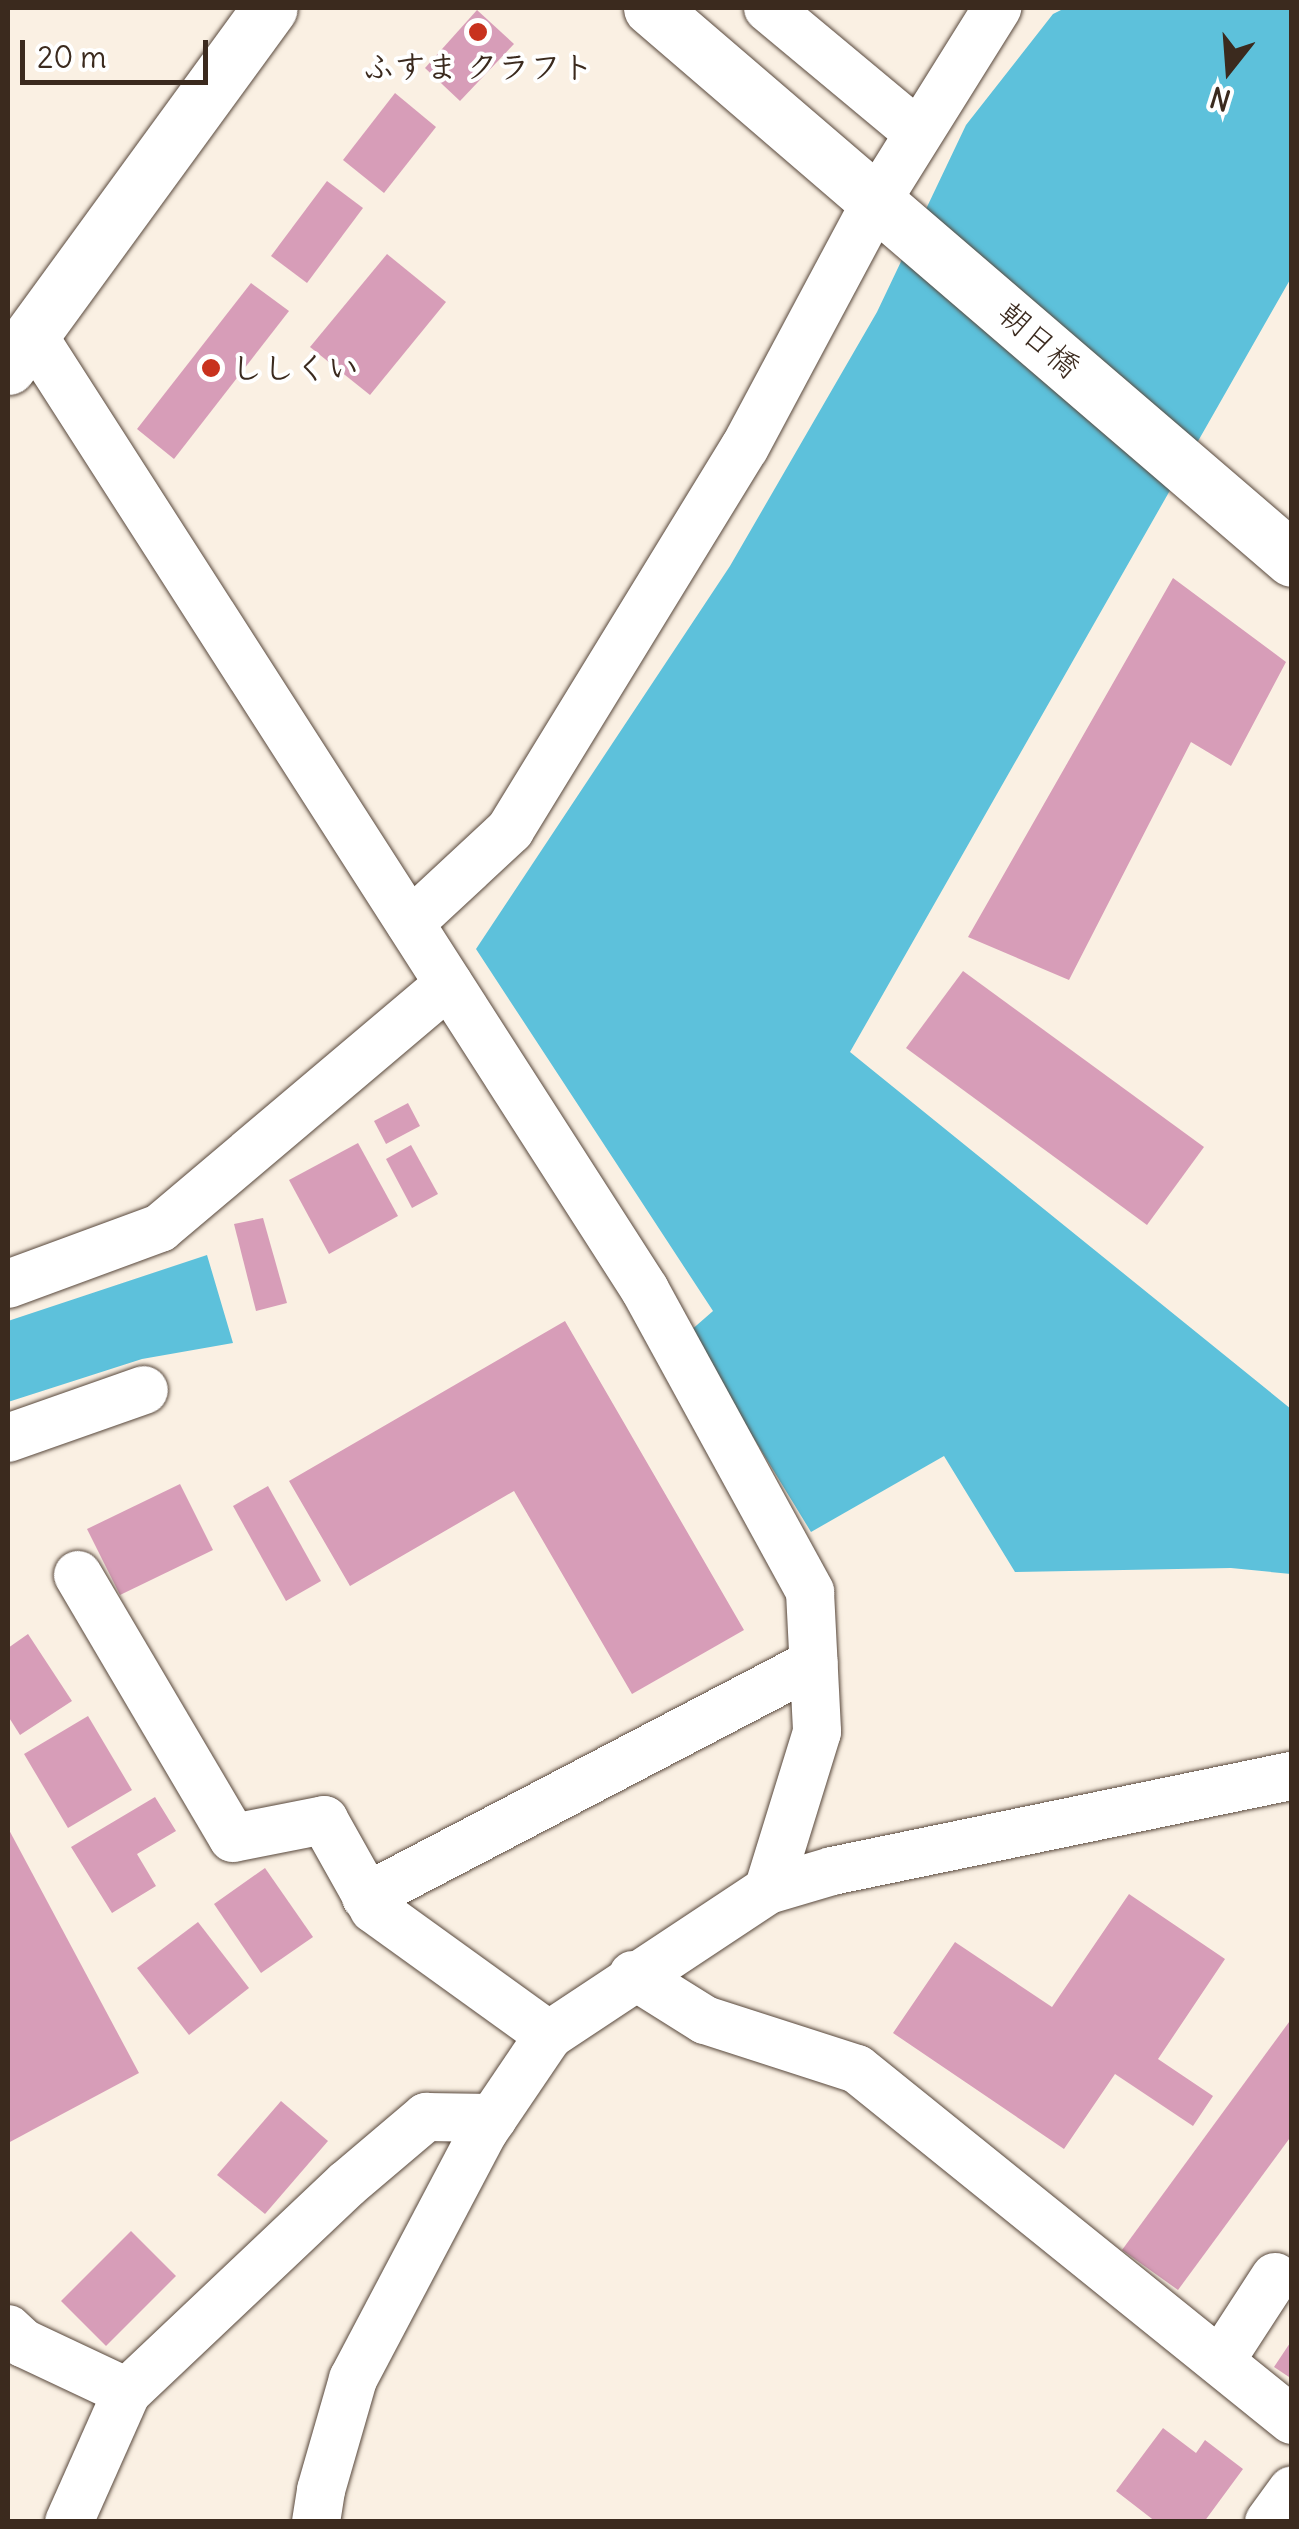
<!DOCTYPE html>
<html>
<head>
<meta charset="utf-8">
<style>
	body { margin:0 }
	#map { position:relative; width:1299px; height:2529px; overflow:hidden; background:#faf0e3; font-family:Delius,"Klee One",sans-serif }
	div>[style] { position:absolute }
	.water>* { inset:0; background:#5dc1db }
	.building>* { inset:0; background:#d79db8 }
	.roads { filter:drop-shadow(0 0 2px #58483c) drop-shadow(0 0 2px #58483c) }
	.minor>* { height:48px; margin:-24px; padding:0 24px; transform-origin:24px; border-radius:24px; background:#fff }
	.tertiary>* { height:55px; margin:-27.5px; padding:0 27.5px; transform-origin:27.5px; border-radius:27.5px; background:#fff }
	.dots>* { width:28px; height:28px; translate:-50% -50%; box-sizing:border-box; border:5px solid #fff; border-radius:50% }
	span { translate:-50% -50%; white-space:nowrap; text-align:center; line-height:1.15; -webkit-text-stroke:8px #fff; paint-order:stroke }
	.poi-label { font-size:32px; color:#3b2a1e; font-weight:700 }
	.left { translate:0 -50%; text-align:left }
	.street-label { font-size:32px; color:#3b2a1e }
	.frame { position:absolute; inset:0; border:10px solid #3b2a1e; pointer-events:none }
	.north { position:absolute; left:1179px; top:20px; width:100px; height:100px; -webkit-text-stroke:8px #fff; paint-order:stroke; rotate:197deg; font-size:28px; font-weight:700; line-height:40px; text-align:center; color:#3b2a1e }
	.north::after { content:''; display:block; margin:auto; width:35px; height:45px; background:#3b2a1e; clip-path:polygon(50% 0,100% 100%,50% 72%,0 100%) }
	.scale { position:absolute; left:20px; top:40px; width:188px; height:45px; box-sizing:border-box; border:5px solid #3b2a1e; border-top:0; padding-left:12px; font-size:30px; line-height:35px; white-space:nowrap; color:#3b2a1e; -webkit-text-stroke:8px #fff; paint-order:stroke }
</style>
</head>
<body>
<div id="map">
	<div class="water">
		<i style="clip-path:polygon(1065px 8px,1291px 8px,1291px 278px,850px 1052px,1291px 1409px,1291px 1574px,1231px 1568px,1015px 1572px,944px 1456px,811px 1532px,689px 1332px,713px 1311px,476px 949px,730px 566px,877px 312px,966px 125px,1053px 14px)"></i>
		<i style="clip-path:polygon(207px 1255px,233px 1343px,142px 1359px,8px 1402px,8px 1321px)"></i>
	</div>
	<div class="building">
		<i style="clip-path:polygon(477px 10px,514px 44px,460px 101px,425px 68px)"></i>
		<i style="clip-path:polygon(395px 93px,436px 127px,384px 193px,343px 160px)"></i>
		<i style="clip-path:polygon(327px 181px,363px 208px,307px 283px,271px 256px)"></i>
		<i style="clip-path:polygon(387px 254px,446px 302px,370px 395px,310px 347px)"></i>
		<i style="clip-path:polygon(251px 283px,289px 311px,174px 459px,137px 429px)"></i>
		<i style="clip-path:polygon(1173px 578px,1286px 662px,1231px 766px,1191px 742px,1069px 980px,968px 937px)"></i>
		<i style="clip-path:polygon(963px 971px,1204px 1147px,1147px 1225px,906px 1048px)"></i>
		<i style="clip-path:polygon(408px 1103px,420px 1126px,386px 1144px,374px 1121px)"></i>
		<i style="clip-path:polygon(358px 1143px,398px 1216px,329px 1254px,289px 1180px)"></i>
		<i style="clip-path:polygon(411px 1145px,438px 1194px,412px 1208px,386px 1159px)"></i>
		<i style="clip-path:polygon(263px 1218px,287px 1303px,256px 1311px,234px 1224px)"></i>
		<i style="clip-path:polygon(565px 1321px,744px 1630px,632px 1694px,514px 1491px,350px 1586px,289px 1481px)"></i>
		<i style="clip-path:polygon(180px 1484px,213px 1550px,120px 1595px,87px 1529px)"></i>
		<i style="clip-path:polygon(268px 1486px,321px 1581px,286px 1601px,233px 1506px)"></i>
		<i style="clip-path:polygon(28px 1634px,72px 1701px,20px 1735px,8px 1716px,8px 1648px)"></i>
		<i style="clip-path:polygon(88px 1716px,132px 1790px,68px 1828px,24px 1754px)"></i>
		<i style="clip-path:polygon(155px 1797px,176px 1831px,137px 1854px,156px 1886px,112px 1913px,71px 1847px)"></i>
		<i style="clip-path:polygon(8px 1828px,139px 2073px,8px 2143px)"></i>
		<i style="clip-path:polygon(265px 1868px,313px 1937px,261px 1973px,214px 1904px)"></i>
		<i style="clip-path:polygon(1129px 1894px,1225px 1959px,1158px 2059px,1213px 2096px,1193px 2126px,1115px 2074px,1064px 2149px,893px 2033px,955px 1942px,1052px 2007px)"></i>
		<i style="clip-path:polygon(198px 1922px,249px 1988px,189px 2035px,137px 1968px)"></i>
		<i style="clip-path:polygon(1292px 2018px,1292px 2135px,1178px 2290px,1122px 2250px)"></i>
		<i style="clip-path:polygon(281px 2101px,328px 2141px,265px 2214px,217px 2175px)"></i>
		<i style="clip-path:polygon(131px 2231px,176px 2276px,106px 2346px,61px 2301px)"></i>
		<i style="clip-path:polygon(1292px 2340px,1292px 2379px,1274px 2367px)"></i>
		<i style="clip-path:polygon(1163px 2428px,1196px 2453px,1205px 2440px,1243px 2469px,1204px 2522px,1156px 2522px,1116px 2491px)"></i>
	</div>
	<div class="roads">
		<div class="minor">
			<i style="left:768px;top:8px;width:195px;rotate:39.8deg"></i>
			<i style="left:32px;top:334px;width:1136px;rotate:57.33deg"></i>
			<i style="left:645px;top:1290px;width:344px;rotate:61.3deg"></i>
			<i style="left:810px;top:1592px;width:140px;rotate:87.1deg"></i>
			<i style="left:817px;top:1732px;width:165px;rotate:107.2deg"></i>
			<i style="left:410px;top:923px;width:137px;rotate:-42.9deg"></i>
			<i style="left:510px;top:830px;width:449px;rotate:-58.5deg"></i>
			<i style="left:745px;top:447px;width:278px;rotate:-61.9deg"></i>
			<i style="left:876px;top:202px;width:229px;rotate:-58deg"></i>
			<i style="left:8px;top:1284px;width:162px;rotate:-20.2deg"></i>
			<i style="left:160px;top:1228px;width:378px;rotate:-40.2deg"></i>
			<i style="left:8px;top:1438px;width:144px;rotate:-19.4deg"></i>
			<i style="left:78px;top:1575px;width:305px;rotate:59.5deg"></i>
			<i style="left:233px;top:1838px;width:93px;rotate:-11.2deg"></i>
			<i style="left:324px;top:1820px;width:102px;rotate:60.7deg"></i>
			<i style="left:374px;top:1909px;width:216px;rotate:35.8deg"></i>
			<i style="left:366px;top:1897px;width:505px;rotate:-27.58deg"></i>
			<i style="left:633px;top:1975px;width:85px;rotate:32deg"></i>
			<i style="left:705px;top:2020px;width:160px;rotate:17.9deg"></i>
			<i style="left:857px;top:2069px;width:559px;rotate:38.9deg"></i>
			<i style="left:8px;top:2329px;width:21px;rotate:43deg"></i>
			<i style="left:23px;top:2343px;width:115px;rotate:25.2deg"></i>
			<i style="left:127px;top:2392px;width:303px;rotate:-43.4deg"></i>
			<i style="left:347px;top:2184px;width:104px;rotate:-40.3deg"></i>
			<i style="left:426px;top:2117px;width:67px;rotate:0.9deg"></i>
			<i style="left:1221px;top:2360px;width:99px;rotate:-57deg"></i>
			<i style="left:69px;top:2522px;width:142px;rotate:-66deg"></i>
			<i style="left:316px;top:2522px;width:32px;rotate:-81deg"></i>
			<i style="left:321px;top:2490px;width:116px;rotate:-73.9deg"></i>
			<i style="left:353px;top:2379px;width:280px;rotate:-62.2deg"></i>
			<i style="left:484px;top:2131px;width:116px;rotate:-55.9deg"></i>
			<i style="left:549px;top:2035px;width:263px;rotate:-33.5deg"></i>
			<i style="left:768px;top:1890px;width:67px;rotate:-16.5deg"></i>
			<i style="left:832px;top:1871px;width:470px;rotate:-11.7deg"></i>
			<i style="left:1269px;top:2522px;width:39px;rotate:-54deg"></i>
		</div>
		<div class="tertiary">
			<i style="left:651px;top:8px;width:845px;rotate:40.68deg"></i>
			<i style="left:8px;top:367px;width:444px;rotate:-53.9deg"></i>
		</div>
	</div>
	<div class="dots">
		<i style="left:478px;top:32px;background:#c8321e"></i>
		<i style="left:211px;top:368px;background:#c8321e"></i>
	</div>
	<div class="poi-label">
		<span style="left:478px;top:67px">ふすま クラフト</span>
		<span class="left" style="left:231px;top:368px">ししくい</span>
	</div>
	<div class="street-label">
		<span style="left:1039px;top:340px;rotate:41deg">朝日橋</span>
	</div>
	<div class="frame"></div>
	<div class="north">N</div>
	<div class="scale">20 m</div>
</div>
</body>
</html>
